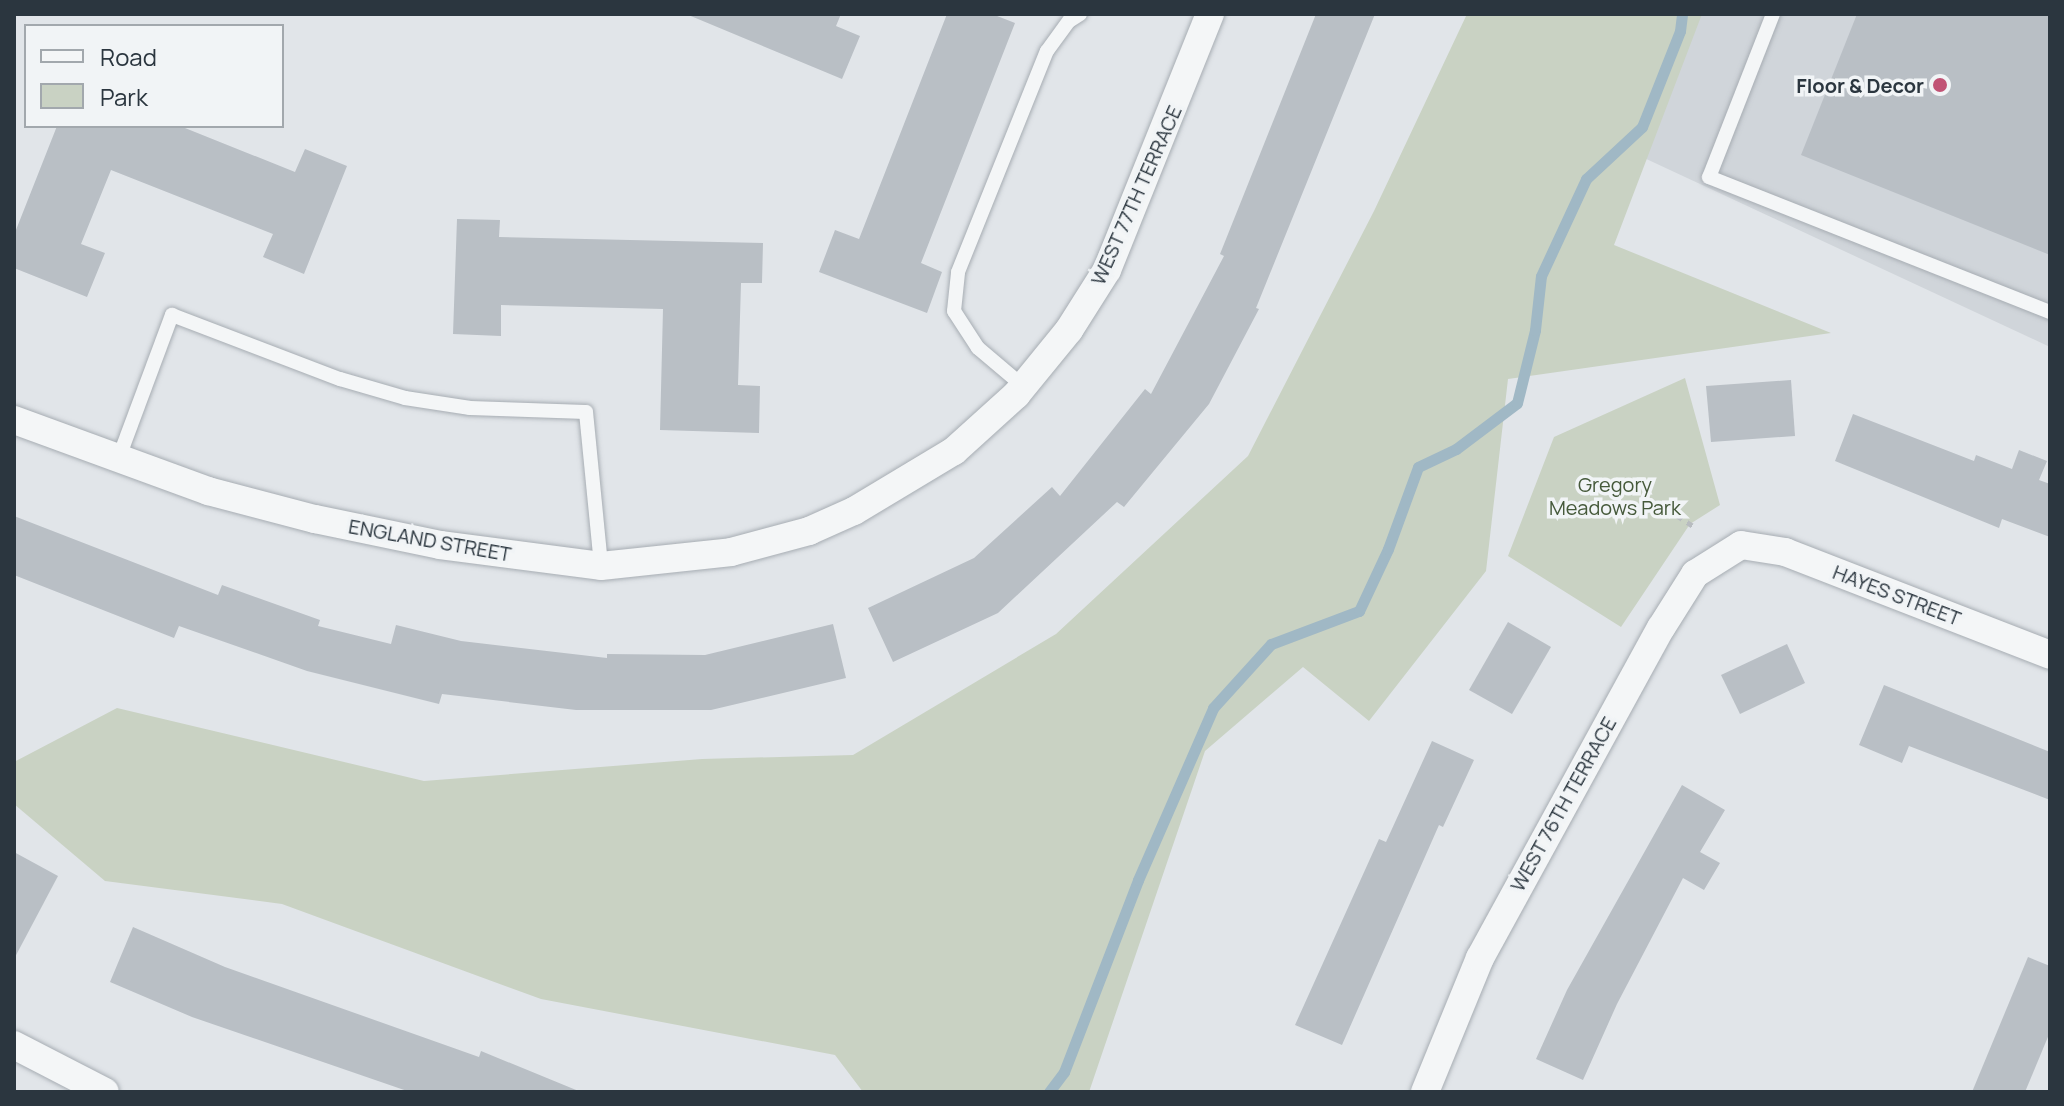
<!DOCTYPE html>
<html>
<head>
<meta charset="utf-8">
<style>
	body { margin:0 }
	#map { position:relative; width:2064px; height:1106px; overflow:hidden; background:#e1e5e9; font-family:Manrope,sans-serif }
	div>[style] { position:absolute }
	.built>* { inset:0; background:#d0d5da }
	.green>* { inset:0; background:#c9d2c3 }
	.stream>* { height:11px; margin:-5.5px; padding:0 5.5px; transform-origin:5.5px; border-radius:5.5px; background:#a0b8c5 }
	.building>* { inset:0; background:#b9bfc5 }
	.path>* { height:5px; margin-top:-2.5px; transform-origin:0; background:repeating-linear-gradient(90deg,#b8bcc0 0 6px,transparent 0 12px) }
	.roads { filter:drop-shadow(0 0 2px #a7adb3) drop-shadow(0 0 2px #a7adb3) }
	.lane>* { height:14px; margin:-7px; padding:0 7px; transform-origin:7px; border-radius:7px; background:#f4f6f7 }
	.street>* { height:28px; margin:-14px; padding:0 14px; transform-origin:14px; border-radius:14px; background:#f4f6f7 }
	.dots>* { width:22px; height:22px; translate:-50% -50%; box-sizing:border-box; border:4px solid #f1f4f6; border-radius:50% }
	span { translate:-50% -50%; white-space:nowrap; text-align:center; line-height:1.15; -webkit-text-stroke:7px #f1f4f6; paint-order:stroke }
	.poi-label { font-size:20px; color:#2b363f; font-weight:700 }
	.right { translate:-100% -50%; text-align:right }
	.street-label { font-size:20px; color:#2b363f }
	.park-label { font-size:20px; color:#45593a }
	.frame { position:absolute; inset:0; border:16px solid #2b363f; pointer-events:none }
	.legend { position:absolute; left:24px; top:24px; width:260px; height:104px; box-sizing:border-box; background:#f1f4f6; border:2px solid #a2a8ad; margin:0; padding:10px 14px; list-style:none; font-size:24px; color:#2b363f }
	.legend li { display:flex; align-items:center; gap:16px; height:40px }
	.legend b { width:40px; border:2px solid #a2a8ad }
</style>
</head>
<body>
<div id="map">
	<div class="built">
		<i style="clip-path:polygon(1473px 14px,2050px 14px,2050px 347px,1447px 66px)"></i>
	</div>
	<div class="green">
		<i style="clip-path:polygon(1467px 14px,1702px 14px,1614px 245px,1831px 333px,1508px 379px,1486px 571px,1369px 721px,1303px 667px,1205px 751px,1089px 1092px,863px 1092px,835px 1055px,541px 999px,282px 904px,105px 881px,14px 804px,14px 762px,117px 708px,424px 781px,702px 759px,853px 755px,1056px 634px,1248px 456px,1374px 211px)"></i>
		<i style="clip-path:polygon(1685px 378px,1720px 505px,1690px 524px,1621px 627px,1508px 556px,1554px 437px)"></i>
	</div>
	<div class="stream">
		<i style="left:1049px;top:1092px;width:25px;rotate:-53deg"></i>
		<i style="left:1064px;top:1072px;width:206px;rotate:-68.9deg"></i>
		<i style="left:1138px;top:880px;width:188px;rotate:-66.4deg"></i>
		<i style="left:1213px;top:708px;width:86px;rotate:-47.8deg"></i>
		<i style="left:1271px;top:644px;width:94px;rotate:-20.6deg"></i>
		<i style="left:1359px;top:611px;width:68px;rotate:-64.9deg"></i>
		<i style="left:1388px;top:549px;width:87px;rotate:-69.9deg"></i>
		<i style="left:1418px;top:467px;width:42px;rotate:-25.3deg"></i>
		<i style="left:1456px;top:449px;width:76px;rotate:-37deg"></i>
		<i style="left:1517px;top:403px;width:75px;rotate:-76.1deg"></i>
		<i style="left:1535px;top:330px;width:54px;rotate:-83.7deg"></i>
		<i style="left:1541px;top:276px;width:107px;rotate:-65.1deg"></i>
		<i style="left:1586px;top:179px;width:76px;rotate:-42.9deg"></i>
		<i style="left:1642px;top:127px;width:103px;rotate:-68.4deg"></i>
		<i style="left:1680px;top:31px;width:17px;rotate:-83deg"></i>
	</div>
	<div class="building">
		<i style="clip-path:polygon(686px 14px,841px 14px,836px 26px,860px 36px,842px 79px)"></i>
		<i style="clip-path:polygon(947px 14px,992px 14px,1015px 23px,921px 263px,942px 272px,927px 313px,819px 272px,835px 230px,859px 239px)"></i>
		<i style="clip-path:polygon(1316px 14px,1375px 14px,1256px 308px,1259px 309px,1209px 404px,1124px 507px,1117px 502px,998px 613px,893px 662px,868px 608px,974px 558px,1052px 487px,1060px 496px,1145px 389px,1151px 394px,1224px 256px,1220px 254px)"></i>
		<i style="clip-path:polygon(1857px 14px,2050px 14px,2050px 255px,1801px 155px)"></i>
		<i style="clip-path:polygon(57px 126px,180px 126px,295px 172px,305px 149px,347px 166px,304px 274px,263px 257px,273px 234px,111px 170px,81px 244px,105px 253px,87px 297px,14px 268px,14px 235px)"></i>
		<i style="clip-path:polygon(457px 219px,500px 220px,499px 237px,763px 243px,762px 283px,741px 283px,738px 385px,760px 386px,759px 433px,660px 430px,663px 309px,501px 305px,501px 336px,453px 334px)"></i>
		<i style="clip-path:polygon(1791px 380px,1795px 436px,1711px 442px,1706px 386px)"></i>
		<i style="clip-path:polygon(1853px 414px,1974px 461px,1976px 455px,2012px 469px,2019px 450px,2047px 461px,2039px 480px,2050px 484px,2050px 537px,2002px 519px,1999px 528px,1835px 461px)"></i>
		<i style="clip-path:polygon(14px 516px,218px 595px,222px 585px,320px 620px,318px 626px,391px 644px,396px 625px,461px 641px,607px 658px,607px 654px,705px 655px,833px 624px,846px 678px,711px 710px,576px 710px,442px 694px,439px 704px,307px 671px,179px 626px,174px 638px,14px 575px)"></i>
		<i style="clip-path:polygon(1508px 622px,1551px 647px,1512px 714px,1469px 690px)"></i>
		<i style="clip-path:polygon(1787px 644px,1805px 683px,1740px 714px,1721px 675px)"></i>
		<i style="clip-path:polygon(1884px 685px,2050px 752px,2050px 800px,1909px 746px,1902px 763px,1859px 745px)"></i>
		<i style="clip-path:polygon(1432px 741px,1474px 760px,1443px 827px,1439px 825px,1342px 1045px,1295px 1025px,1379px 839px,1386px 842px)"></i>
		<i style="clip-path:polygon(1682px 785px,1725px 810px,1700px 852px,1720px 863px,1704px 890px,1683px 878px,1617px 1004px,1583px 1080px,1536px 1059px,1567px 990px)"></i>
		<i style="clip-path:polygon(14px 852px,58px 876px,14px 959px)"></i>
		<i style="clip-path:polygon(133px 927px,225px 967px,479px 1057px,481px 1051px,581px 1092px,410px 1092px,192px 1017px,110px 982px)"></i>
		<i style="clip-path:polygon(2028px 957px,2050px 966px,2050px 1032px,2025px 1092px,1972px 1092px)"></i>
	</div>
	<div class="path">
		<i style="left:1625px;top:510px;width:42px;rotate:-1.4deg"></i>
		<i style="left:1667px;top:509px;width:35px;rotate:33deg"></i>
	</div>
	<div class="roads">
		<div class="lane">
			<i style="left:1773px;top:14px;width:175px;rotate:111.4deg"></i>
			<i style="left:1709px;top:177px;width:367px;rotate:21.6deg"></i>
			<i style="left:1023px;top:386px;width:59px;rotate:-139.8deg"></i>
			<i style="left:978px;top:348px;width:44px;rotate:-123deg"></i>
			<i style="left:954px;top:311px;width:39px;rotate:-84deg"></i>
			<i style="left:958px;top:272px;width:238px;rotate:-68.1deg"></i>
			<i style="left:1047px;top:51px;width:37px;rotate:-54deg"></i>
			<i style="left:1069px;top:21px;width:13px;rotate:-32deg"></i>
			<i style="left:118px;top:460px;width:155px;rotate:-69.6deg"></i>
			<i style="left:172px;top:315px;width:180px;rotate:20.9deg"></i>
			<i style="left:340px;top:379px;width:68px;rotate:16.3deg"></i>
			<i style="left:405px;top:398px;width:66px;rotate:8.7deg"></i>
			<i style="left:470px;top:408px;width:116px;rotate:2deg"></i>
			<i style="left:586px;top:412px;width:155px;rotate:84.4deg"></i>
		</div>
		<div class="street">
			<i style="left:14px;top:420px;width:207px;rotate:20.1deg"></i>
			<i style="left:208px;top:491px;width:111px;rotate:14.7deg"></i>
			<i style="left:315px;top:519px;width:128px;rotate:11.7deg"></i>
			<i style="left:440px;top:545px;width:162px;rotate:7.4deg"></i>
			<i style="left:601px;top:566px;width:131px;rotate:-6.1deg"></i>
			<i style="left:731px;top:552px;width:81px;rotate:-15.1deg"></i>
			<i style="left:809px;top:531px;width:49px;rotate:-24deg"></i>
			<i style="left:854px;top:511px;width:117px;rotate:-31deg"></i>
			<i style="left:954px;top:451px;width:84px;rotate:-42.1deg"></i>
			<i style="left:1016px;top:395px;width:84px;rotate:-50.8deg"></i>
			<i style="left:1069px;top:330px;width:71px;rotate:-57.7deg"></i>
			<i style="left:1107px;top:270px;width:276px;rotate:-68.1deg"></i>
			<i style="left:14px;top:1045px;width:102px;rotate:27.3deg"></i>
			<i style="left:1425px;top:1092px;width:145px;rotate:-67.7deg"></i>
			<i style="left:1480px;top:958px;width:376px;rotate:-61.3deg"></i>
			<i style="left:1661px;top:628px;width:64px;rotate:-57.8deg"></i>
			<i style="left:1695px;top:574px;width:54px;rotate:-32.2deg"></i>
			<i style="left:1741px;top:545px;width:45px;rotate:9deg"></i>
			<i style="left:1785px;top:552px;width:284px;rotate:21.2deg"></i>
		</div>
	</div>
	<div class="dots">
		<i style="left:1940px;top:85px;background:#c15375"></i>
	</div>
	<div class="poi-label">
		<span class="right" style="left:1924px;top:85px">Floor &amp; Decor</span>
	</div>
	<div class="street-label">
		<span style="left:1136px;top:195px;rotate:-66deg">WEST 77TH TERRACE</span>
		<span style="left:430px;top:540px;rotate:10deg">ENGLAND STREET</span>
		<span style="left:1897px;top:595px;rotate:21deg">HAYES STREET</span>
		<span style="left:1563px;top:804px;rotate:-61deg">WEST 76TH TERRACE</span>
	</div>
	<div class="park-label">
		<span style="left:1615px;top:496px">Gregory<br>Meadows Park</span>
	</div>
	<div class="frame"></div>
	<ul class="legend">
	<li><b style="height:10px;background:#f4f6f7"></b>Road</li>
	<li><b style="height:22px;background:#c9d2c3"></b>Park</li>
	</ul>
</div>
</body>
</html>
